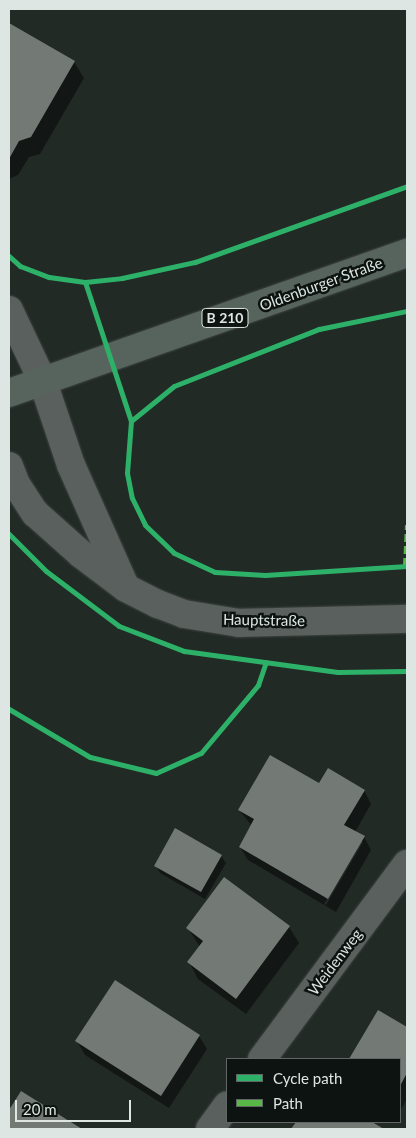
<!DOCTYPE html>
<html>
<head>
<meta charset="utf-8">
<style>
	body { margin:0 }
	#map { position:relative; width:416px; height:1138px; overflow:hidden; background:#222a26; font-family:Lato,sans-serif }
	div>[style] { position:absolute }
	.shadow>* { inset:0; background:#0007 }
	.building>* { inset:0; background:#737a76 }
	.roads { filter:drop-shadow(0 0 1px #3e4441) drop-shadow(0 0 1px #3e4441) }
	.minor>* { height:28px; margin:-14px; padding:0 14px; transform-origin:14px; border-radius:14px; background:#5a605d }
	.major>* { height:28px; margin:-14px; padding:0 14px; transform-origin:14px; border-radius:14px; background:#57635d }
	.quiet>* { height:4px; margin-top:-2px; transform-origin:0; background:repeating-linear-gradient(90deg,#58b947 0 8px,transparent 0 12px) }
	.cycleway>* { height:5px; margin:-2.5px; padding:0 2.5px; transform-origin:2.5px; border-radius:2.5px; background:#2db169 }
	span { translate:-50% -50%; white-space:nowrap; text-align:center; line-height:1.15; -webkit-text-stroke:5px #0d1310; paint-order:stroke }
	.shield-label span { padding:1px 4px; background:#0d1310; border:1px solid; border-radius:4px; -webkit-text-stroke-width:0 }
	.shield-label { font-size:14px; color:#dde6e2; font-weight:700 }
	.street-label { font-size:15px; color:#dde6e2 }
	.frame { position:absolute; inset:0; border:10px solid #dde6e2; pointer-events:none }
	.legend { position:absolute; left:226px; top:1058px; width:175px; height:65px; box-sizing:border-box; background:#0d1310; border:1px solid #606764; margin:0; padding:6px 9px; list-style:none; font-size:15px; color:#dde6e2 }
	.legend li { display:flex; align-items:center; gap:10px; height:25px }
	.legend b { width:25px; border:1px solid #606764 }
	.scale { position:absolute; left:15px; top:1100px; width:116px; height:22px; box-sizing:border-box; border:2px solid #dde6e2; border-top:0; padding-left:6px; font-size:15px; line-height:18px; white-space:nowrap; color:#dde6e2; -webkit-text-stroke:4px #0d1310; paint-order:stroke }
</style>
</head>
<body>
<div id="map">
	<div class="shadow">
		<i style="clip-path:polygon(9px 24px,74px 62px,84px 78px,40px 154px,29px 157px,18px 175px,9px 179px)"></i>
		<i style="clip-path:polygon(evenodd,320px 785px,364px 790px,371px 804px,355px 832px,364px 837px,371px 850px,336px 912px,248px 860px,240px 847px,252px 826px,239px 810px,320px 785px,360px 842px,363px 842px,326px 905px,324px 904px,360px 842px)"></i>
		<i style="clip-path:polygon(221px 856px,226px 863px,205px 899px,160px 873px,156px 866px)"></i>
		<i style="clip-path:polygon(289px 927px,299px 943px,246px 1014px,198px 979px,189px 962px,200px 947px,188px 928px)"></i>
		<i style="clip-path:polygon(379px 1011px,407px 1028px,407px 1099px,400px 1111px,400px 1059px,350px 1059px)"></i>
		<i style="clip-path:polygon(199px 1036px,207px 1049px,169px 1108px,85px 1055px,77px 1041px)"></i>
		<i style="clip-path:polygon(21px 1093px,80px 1129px,9px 1129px,9px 1112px)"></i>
		<i style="clip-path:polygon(297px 1122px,369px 1122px,382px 1129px,293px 1129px)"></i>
	</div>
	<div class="building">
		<i style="clip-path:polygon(9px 23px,75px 61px,31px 137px,19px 141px,9px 159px)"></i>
		<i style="clip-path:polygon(270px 755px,319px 783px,328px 768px,365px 790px,344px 825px,365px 836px,328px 899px,239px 847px,254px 819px,238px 810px)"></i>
		<i style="clip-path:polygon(175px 828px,222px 855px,201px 892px,154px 866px)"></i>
		<i style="clip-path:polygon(224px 877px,290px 926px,236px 999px,187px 962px,203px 941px,186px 928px)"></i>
		<i style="clip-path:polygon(115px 980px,200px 1035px,161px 1096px,75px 1041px)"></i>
		<i style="clip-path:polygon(378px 1010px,407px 1027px,407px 1073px,400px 1086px,400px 1059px,349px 1059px)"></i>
		<i style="clip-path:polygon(21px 1091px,82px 1129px,9px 1129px,9px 1110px)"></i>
		<i style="clip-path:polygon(296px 1122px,372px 1122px,384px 1129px,291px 1129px)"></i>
	</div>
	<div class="roads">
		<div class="minor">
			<i style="left:9px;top:310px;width:80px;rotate:64.7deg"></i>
			<i style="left:43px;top:382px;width:88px;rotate:71.4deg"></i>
			<i style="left:71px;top:465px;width:130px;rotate:66deg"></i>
			<i style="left:9px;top:466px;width:19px;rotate:69deg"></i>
			<i style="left:16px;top:484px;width:35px;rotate:57deg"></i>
			<i style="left:35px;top:513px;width:62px;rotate:41.7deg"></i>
			<i style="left:81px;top:554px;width:56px;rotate:37.1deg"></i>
			<i style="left:126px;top:588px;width:36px;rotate:27deg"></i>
			<i style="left:158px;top:604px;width:28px;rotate:21deg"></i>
			<i style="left:184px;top:614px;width:56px;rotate:9.3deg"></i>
			<i style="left:239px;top:623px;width:168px;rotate:-1.4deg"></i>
			<i style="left:262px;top:1059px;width:243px;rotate:-53.4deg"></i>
			<i style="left:210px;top:1129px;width:29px;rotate:-54deg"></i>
		</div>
		<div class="major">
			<i style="left:9px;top:393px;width:422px;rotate:-19.4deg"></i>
		</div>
	</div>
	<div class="quiet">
		<i style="left:405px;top:566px;width:41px;rotate:-87.2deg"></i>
	</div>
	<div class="cycleway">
		<i style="left:9px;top:256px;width:15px;rotate:42deg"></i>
		<i style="left:20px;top:266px;width:31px;rotate:21deg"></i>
		<i style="left:49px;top:277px;width:36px;rotate:8deg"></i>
		<i style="left:85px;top:282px;width:37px;rotate:-6deg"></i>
		<i style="left:122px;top:278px;width:75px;rotate:-12.4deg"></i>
		<i style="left:195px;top:262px;width:225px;rotate:-19.7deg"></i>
		<i style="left:85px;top:282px;width:146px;rotate:71.7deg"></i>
		<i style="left:131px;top:421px;width:52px;rotate:94.4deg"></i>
		<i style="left:127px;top:473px;width:25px;rotate:79deg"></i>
		<i style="left:132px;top:498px;width:30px;rotate:64deg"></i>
		<i style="left:145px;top:525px;width:40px;rotate:44deg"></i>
		<i style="left:174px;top:553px;width:45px;rotate:24.9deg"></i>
		<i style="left:215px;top:572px;width:50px;rotate:3.4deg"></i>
		<i style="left:265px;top:575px;width:142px;rotate:-3.6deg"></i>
		<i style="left:131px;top:421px;width:55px;rotate:-39.1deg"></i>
		<i style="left:174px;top:386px;width:156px;rotate:-21.5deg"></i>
		<i style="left:319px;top:329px;width:90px;rotate:-11.6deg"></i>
		<i style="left:9px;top:534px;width:52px;rotate:45deg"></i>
		<i style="left:46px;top:571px;width:91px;rotate:37deg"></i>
		<i style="left:119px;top:626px;width:70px;rotate:21deg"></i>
		<i style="left:184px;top:651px;width:155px;rotate:7.8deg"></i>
		<i style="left:338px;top:672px;width:69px;rotate:-0.8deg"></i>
		<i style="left:9px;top:709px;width:94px;rotate:30.7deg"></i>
		<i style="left:90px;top:757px;width:68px;rotate:13.6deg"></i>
		<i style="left:156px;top:773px;width:49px;rotate:-24deg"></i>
		<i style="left:201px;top:753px;width:89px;rotate:-50deg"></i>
		<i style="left:258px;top:685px;width:24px;rotate:-71deg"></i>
	</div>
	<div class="shield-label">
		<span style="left:225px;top:318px">B 210</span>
	</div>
	<div class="street-label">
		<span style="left:321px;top:284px;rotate:-20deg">Oldenburger Straße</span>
		<span style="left:264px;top:620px;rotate:1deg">Hauptstraße</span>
		<span style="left:335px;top:962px;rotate:-53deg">Weidenweg</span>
	</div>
	<div class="frame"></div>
	<ul class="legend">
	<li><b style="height:6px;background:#2db169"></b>Cycle path</li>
	<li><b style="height:6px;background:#58b947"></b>Path</li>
	</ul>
	<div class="scale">20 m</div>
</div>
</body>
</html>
